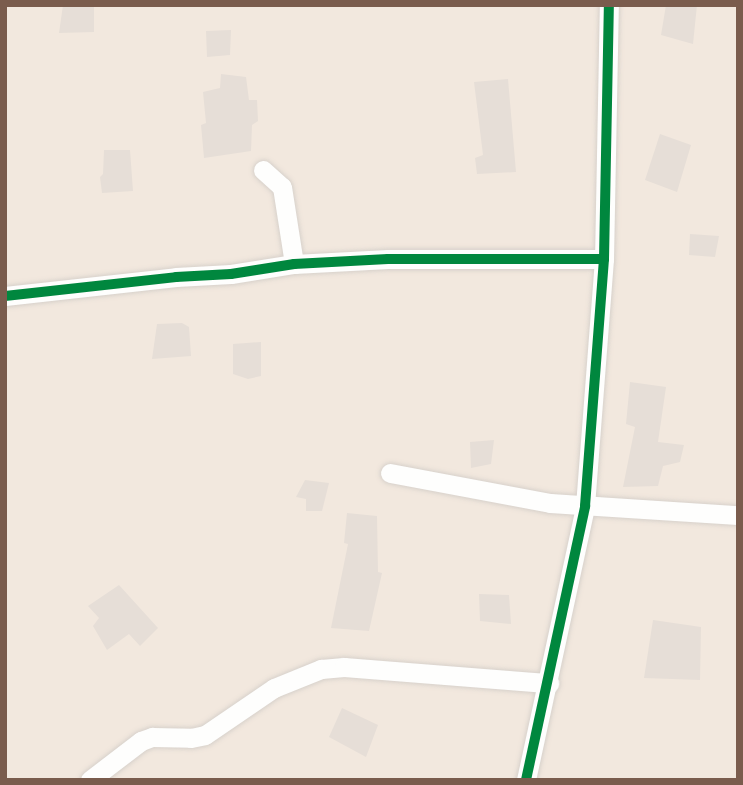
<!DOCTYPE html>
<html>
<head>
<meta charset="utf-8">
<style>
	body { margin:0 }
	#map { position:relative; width:743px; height:785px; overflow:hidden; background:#f9f5f0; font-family:"Golos Text",sans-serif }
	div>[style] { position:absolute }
	.residential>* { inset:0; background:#f2e8de }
	.building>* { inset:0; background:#e6ded7 }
	.roads { filter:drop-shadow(0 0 2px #d7d1cb) drop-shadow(0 0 2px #d7d1cb) }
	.minor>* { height:19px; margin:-9.5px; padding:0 9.5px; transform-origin:9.5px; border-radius:9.5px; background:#fefefd }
	.cycleway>* { height:10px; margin:-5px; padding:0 5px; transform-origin:5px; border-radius:5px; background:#00873e }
	span { translate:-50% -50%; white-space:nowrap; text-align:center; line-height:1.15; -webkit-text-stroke:5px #fffaf3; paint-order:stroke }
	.frame { position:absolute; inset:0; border:7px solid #7a5c4d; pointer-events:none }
</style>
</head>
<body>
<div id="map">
	<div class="residential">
		<i style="clip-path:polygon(5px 5px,738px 5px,738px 780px,5px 780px)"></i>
	</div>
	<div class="building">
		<i style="clip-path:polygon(63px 5px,94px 5px,94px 32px,59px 33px)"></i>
		<i style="clip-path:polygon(666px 5px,697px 5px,693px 44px,661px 35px)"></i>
		<i style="clip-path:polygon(231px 30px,230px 55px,207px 57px,206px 31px)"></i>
		<i style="clip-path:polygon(221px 74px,246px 77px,249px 100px,257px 100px,258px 121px,252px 125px,251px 151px,204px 158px,201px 125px,206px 123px,203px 92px,220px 88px)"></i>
		<i style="clip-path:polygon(508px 79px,516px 172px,477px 174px,475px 158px,483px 155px,474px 82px)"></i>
		<i style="clip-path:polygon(660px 134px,691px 145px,677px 192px,645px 180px)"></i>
		<i style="clip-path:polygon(104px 150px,130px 150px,133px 191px,102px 193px,100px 177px,103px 174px)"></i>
		<i style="clip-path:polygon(690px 234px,719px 236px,715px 257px,689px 255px)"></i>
		<i style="clip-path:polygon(182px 323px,189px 327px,191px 356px,152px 359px,157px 324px)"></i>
		<i style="clip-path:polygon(261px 342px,261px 376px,248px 379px,233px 374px,233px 344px)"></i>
		<i style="clip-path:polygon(630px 382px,666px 387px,658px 442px,684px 445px,680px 462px,663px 466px,658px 486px,623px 487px,635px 427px,626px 424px)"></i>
		<i style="clip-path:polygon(494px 440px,491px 464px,471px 468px,470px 442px)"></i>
		<i style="clip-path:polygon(305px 480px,329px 483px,322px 511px,306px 511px,306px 499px,296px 497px)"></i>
		<i style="clip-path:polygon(347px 513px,377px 516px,378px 572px,382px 573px,369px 631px,331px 628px,348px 544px,344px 543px)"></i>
		<i style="clip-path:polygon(119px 585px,158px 628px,140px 646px,129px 634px,107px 650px,93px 626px,99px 618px,88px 606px)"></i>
		<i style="clip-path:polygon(479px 594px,509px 595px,511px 624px,480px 621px)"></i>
		<i style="clip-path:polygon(653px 620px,701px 627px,700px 680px,644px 678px)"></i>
		<i style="clip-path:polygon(342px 708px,378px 725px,366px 757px,329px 737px)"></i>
	</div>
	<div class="roads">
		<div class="minor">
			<i style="left:263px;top:170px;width:25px;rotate:42deg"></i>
			<i style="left:282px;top:187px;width:78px;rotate:81.1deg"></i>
			<i style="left:5px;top:296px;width:172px;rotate:-6.3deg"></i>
			<i style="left:176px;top:277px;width:55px;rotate:-3.1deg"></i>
			<i style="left:231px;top:274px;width:64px;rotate:-9deg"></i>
			<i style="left:294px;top:264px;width:94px;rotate:-3deg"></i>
			<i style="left:388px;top:259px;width:216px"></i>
			<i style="left:390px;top:473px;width:163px;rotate:10.6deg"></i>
			<i style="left:550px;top:503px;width:188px;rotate:3.7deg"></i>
			<i style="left:90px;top:780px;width:64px;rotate:-37.4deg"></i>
			<i style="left:141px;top:741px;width:12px;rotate:-20deg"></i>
			<i style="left:152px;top:737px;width:39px;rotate:1deg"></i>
			<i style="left:191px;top:738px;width:14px;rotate:-12deg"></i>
			<i style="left:205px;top:735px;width:83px;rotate:-34.3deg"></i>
			<i style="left:274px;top:688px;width:51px;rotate:-22deg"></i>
			<i style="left:321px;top:669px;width:23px;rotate:-5deg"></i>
			<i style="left:344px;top:667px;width:206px;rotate:4.5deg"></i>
			<i style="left:526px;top:780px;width:280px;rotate:-77.8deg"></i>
			<i style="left:585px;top:506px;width:248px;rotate:-85.6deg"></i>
			<i style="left:604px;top:259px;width:254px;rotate:-88.9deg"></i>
		</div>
	</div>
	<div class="cycleway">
		<i style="left:5px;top:296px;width:172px;rotate:-6.3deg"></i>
		<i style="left:176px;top:277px;width:55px;rotate:-3.1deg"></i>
		<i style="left:231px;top:274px;width:64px;rotate:-9deg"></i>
		<i style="left:294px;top:264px;width:94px;rotate:-3deg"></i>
		<i style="left:388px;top:259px;width:216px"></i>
		<i style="left:526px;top:780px;width:280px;rotate:-77.8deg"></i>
		<i style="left:585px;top:506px;width:248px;rotate:-85.6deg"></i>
		<i style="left:604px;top:259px;width:254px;rotate:-88.9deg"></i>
	</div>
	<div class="frame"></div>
</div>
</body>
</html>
